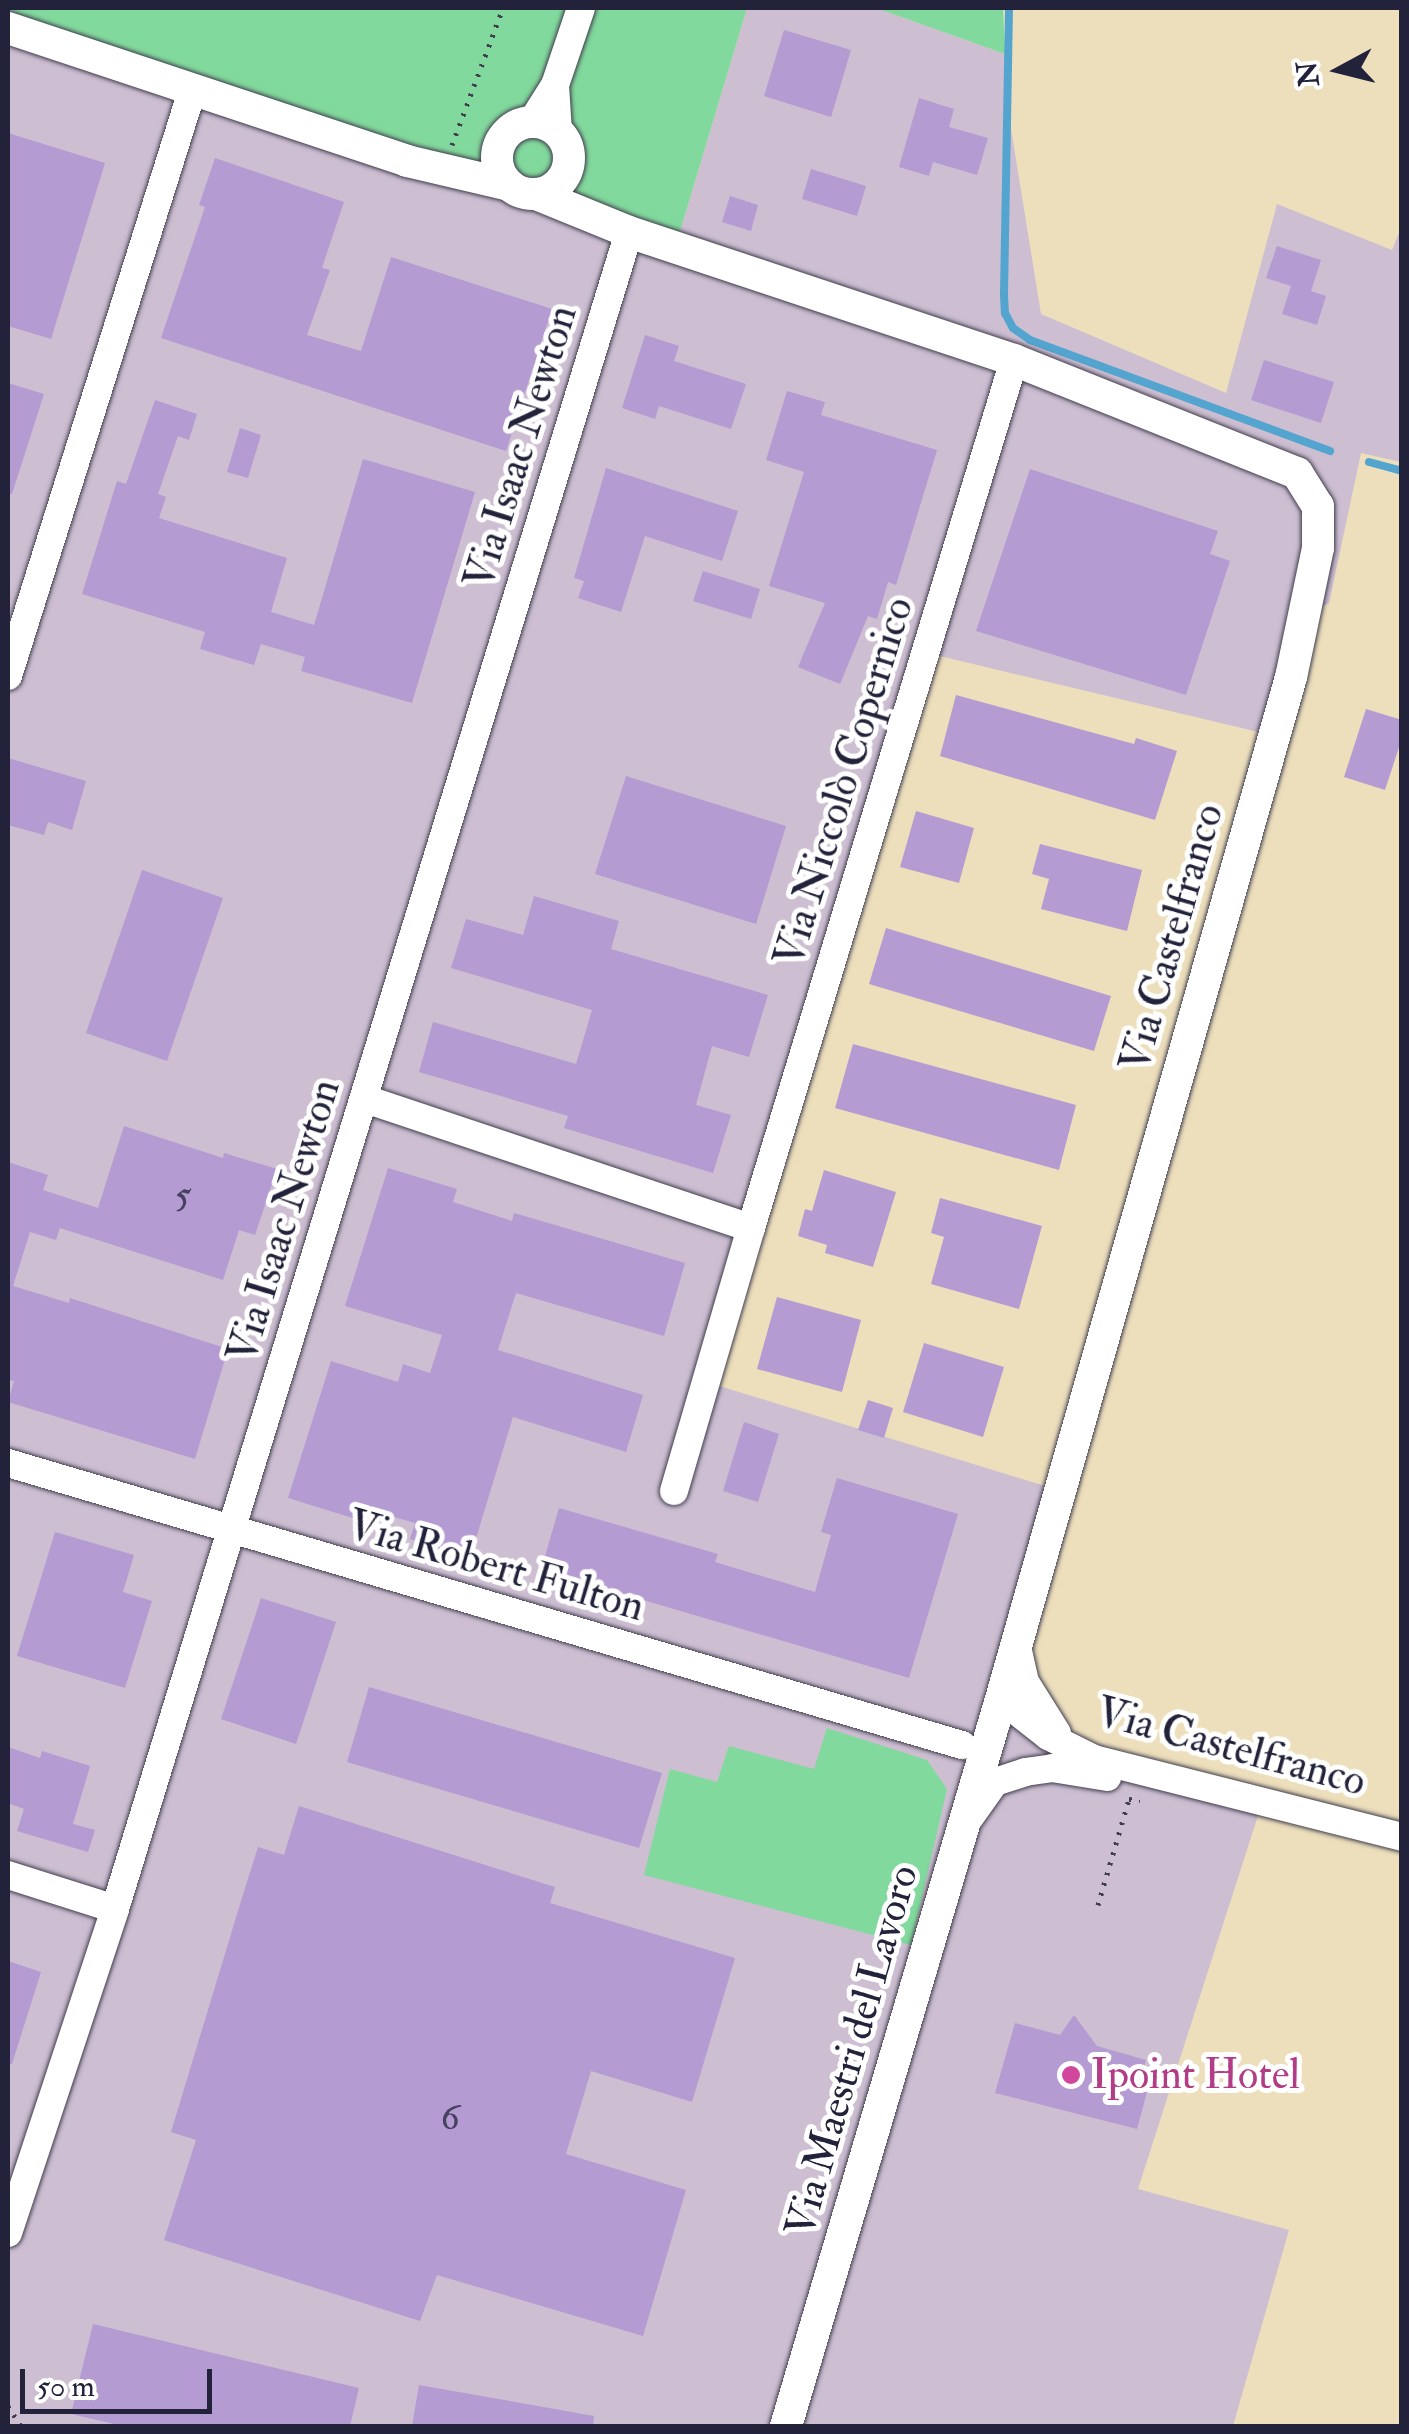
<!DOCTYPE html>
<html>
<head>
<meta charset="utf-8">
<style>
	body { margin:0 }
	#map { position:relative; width:1409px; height:2434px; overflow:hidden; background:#eddfbc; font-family:"IM FELL Double Pica",serif }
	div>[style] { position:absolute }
	.industrial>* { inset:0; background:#cdbed2 }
	.green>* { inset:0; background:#82d99d }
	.stream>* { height:8px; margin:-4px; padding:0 4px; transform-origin:4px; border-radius:4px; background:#53a4ce }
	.building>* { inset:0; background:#b49bd2 }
	.path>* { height:5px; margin-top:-2.5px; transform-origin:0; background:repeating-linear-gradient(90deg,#403e4e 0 2.5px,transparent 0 10.5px) }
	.roads { filter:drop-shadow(0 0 2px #403e4e) drop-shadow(0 0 2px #403e4e) }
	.minor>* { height:28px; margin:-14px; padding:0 14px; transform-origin:14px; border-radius:14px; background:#fff }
	.tertiary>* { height:32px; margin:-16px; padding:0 16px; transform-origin:16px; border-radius:16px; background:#fff }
	.tertiary>.ring { margin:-16px; padding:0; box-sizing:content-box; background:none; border:32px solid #fff; border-radius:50% }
	.dots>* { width:28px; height:28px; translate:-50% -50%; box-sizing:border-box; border:5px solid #fff; border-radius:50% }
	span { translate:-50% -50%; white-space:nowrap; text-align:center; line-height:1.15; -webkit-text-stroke:10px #fff; paint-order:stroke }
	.number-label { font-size:38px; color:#464061 }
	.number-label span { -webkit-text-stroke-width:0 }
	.street-label { font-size:42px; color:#22223b }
	.hotel-label { font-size:42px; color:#b23c85 }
	.left { translate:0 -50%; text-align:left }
	.frame { position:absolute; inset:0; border:10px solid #22223b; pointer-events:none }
	.north { position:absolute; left:1289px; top:20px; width:100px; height:100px; -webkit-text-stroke:8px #fff; paint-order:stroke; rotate:263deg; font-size:28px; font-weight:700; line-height:40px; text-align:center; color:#22223b }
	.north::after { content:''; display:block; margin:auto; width:35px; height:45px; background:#22223b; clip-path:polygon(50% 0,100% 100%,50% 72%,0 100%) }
	.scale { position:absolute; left:20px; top:2369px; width:192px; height:45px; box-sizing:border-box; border:5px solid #22223b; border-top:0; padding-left:12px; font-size:30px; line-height:35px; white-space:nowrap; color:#22223b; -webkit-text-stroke:8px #fff; paint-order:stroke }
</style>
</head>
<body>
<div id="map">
	<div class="industrial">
		<i style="clip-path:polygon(747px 8px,876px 8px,1005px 54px,1008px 110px,1041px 314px,1226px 393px,1277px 204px,1392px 250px,1401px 228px,1401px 462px,1361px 453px,1329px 603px,1301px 620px,1271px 735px,923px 652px,713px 1384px,1071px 1494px,1009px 1713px,1214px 1790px,1263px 1800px,1138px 2189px,1289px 2230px,1233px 2426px,8px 2426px,8px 30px,675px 248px)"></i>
	</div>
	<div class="green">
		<i style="clip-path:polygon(8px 8px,747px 8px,675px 248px,8px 30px)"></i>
		<i style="clip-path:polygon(876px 8px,1003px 8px,1005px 54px)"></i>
		<i style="clip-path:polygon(827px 1728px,927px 1760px,947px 1789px,911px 1945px,644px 1875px,670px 1769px,717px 1782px,729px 1746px,814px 1769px)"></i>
	</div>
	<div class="stream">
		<i style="left:1009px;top:8px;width:287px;rotate:91deg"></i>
		<i style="left:1004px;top:295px;width:18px;rotate:87deg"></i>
		<i style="left:1005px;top:313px;width:17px;rotate:62deg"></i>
		<i style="left:1013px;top:328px;width:21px;rotate:35deg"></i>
		<i style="left:1030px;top:340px;width:320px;rotate:20.3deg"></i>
		<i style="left:1369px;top:462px;width:34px;rotate:15deg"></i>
	</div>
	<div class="building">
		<i style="clip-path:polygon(784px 30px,851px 50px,831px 117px,764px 96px)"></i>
		<i style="clip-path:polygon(919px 98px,954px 109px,949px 127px,988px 138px,977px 175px,933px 162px,929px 176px,899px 167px)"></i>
		<i style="clip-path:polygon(8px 133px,105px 163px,51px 339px,8px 326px)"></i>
		<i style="clip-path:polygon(215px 158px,344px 202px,322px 268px,330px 270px,307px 335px,361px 351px,391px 257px,552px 309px,506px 451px,161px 338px,205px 207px,199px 205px)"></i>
		<i style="clip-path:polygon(811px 169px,866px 186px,857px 216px,802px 199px)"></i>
		<i style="clip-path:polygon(730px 196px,758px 205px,751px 231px,722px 222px)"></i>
		<i style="clip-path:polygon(1277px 246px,1321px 260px,1311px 291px,1326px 296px,1317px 325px,1282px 314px,1291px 286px,1266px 278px)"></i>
		<i style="clip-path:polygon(645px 335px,679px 346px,674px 361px,746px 384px,731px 429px,659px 406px,655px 419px,622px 408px)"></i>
		<i style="clip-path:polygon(1264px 360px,1334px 382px,1321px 423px,1251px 400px)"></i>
		<i style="clip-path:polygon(8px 383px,44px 394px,12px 494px,8px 494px)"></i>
		<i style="clip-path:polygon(787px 391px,825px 402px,821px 415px,937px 450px,896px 585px,888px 582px,877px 619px,868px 616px,840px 684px,798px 667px,825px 603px,769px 586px,804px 472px,766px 460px)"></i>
		<i style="clip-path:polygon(155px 400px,197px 414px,189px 440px,178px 436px,158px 494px,166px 497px,159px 518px,287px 558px,271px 612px,314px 625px,363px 459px,475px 492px,412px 703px,301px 671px,305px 657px,261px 644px,254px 665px,200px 649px,205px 632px,82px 594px,117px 481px,126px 484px)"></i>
		<i style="clip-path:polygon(240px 428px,261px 435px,248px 478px,227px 472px)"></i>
		<i style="clip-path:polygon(606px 468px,738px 511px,722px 561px,645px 536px,621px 612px,578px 598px,584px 581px,574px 578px)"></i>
		<i style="clip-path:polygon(1030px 469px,1218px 531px,1210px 554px,1230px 561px,1186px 695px,976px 631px)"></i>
		<i style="clip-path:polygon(703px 571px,760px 589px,751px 619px,693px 601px)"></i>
		<i style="clip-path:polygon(956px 695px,1134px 744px,1136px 738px,1177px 751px,1155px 820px,940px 756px)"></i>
		<i style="clip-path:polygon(1366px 709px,1402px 720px,1402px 738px,1385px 790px,1344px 777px)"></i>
		<i style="clip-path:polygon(8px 758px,86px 781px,72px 830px,48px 822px,44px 835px,8px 825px)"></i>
		<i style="clip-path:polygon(626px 776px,786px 826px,756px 924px,595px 874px)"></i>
		<i style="clip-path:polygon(916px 811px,974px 828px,959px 883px,900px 867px)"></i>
		<i style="clip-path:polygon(1040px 844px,1142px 870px,1127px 931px,1041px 909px,1049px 879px,1032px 874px)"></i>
		<i style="clip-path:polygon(142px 870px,223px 898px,167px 1061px,86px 1033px)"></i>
		<i style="clip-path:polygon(534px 896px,619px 921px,611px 949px,768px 995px,749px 1057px,712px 1046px,696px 1105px,731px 1115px,713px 1173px,564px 1128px,568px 1116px,419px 1072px,433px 1022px,576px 1064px,592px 1010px,451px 968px,466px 919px,523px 935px)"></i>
		<i style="clip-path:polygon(886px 928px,1111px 996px,1094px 1051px,869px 984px)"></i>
		<i style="clip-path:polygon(853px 1044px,1076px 1105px,1059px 1170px,835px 1108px)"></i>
		<i style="clip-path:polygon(124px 1126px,223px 1158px,224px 1153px,277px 1169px,255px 1235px,239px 1230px,223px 1280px,60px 1228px,56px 1240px,30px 1232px,13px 1286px,69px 1303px,70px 1298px,228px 1349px,195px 1459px,8px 1402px,14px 1381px,8px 1380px,8px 1162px,48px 1175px,43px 1190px,98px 1208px)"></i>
		<i style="clip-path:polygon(388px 1168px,457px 1189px,453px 1202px,512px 1221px,514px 1213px,685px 1263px,664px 1336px,516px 1293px,498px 1350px,643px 1395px,626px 1452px,513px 1417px,470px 1558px,410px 1539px,415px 1523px,359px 1507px,356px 1519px,288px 1498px,331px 1361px,398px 1382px,403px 1364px,430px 1373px,442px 1335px,345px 1306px)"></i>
		<i style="clip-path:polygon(824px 1170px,896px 1192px,873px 1267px,825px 1253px,827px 1245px,798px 1236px,805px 1209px,812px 1211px)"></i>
		<i style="clip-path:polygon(940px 1198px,1042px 1226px,1019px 1309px,931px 1284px,944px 1237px,931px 1233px)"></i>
		<i style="clip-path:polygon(777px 1297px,861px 1320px,842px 1392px,757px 1369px)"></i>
		<i style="clip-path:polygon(924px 1343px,1004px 1367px,983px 1437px,903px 1412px)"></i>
		<i style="clip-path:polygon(868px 1400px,893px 1408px,884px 1438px,858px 1430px)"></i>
		<i style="clip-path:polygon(744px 1422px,779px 1434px,758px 1502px,723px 1491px)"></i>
		<i style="clip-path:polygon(837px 1478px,958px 1514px,909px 1678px,541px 1570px,559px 1508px,718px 1554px,715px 1562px,815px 1592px,831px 1535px,821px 1532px)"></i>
		<i style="clip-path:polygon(55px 1532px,134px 1555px,123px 1592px,152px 1601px,125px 1688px,17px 1656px)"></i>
		<i style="clip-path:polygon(261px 1598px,336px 1622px,296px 1744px,221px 1719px)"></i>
		<i style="clip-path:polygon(369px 1687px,662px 1773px,639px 1848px,347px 1762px)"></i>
		<i style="clip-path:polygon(8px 1747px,40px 1758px,42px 1751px,90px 1766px,73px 1824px,95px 1830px,88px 1852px,17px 1831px,24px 1809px,8px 1803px)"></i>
		<i style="clip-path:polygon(299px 1806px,555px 1887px,550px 1903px,735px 1958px,692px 2102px,591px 2071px,566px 2154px,686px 2190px,643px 2336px,437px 2275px,420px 2321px,164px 2240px,196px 2140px,171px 2132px,241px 1901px,258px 1847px,284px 1855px)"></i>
		<i style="clip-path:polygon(8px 1961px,41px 1972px,12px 2064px,8px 2064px)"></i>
		<i style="clip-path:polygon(1074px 2015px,1097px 2046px,1146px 2060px,1138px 2089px,1147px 2092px,1137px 2129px,995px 2093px,1015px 2023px,1060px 2035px)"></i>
		<i style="clip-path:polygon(93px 2324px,359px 2388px,350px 2426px,123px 2426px,71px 2414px)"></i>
		<i style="clip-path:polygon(419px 2385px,594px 2416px,593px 2426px,412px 2426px)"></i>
	</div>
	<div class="path">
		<i style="left:452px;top:145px;width:146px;rotate:-69.6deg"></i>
		<i style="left:1098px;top:1905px;width:110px;rotate:-73.7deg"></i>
		<i style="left:1129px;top:1799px;width:11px;rotate:5deg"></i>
		<i style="left:8px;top:2406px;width:24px;rotate:57deg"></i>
	</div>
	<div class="roads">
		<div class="minor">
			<i style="left:555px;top:85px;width:48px;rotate:86.4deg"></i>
			<i style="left:531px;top:123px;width:45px;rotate:-57.7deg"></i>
			<i style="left:555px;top:85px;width:81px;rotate:-71.3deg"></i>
			<i style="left:8px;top:676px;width:616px;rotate:-72.54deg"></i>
			<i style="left:365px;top:1099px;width:407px;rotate:18.5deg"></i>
			<i style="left:751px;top:1228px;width:907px;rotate:-73.14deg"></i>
			<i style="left:8px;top:1463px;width:995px;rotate:16.47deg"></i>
			<i style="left:674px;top:1491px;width:274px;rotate:-73.7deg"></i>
			<i style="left:1016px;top:1642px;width:41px;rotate:77.3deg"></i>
			<i style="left:1025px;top:1682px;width:60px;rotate:57.9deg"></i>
			<i style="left:1001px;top:1699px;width:60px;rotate:38.2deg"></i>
			<i style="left:1048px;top:1736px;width:51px;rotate:26.6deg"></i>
			<i style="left:1094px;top:1759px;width:318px;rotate:14.2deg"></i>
			<i style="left:970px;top:1817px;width:43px;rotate:-54.5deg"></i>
			<i style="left:995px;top:1782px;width:32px;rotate:-18deg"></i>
			<i style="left:1025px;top:1772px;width:27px;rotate:-8deg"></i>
			<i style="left:1052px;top:1768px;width:56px;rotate:9.3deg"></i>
			<i style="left:8px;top:1875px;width:112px;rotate:17.6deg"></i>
			<i style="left:8px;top:2233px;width:341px;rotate:-71.7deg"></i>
			<i style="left:115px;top:1909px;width:1754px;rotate:-72.96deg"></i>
		</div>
		<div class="tertiary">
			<i style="left:8px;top:28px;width:421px;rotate:18.4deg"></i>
			<i style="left:407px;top:161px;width:105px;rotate:13.2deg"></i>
			<i class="ring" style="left:497px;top:122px;width:40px;height:40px"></i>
			<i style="left:536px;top:194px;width:100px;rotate:22.2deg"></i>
			<i style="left:629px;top:232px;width:406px;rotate:18.4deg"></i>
			<i style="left:1014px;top:360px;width:305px;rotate:21.8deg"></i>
			<i style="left:1297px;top:473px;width:39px;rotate:58deg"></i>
			<i style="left:1318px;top:506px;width:42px;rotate:90deg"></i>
			<i style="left:1318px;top:548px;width:132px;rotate:101.8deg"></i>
			<i style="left:1291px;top:677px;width:1062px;rotate:105.84deg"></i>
			<i style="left:1001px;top:1699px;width:758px;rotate:106.47deg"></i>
		</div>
	</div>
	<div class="dots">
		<i style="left:1071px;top:2075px;background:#d1479c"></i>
	</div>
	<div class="number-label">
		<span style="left:183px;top:1196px">5</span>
		<span style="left:450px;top:2118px">6</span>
	</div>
	<div class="street-label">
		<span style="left:521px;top:447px;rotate:-73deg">Via Isaac Newton</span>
		<span style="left:844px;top:782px;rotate:-73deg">Via Niccolò Copernico</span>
		<span style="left:1172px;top:938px;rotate:-74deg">Via Castelfranco</span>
		<span style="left:284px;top:1221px;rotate:-73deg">Via Isaac Newton</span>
		<span style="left:496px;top:1566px;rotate:16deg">Via Robert Fulton</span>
		<span style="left:1231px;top:1747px;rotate:15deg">Via Castelfranco</span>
		<span style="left:852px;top:2051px;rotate:-74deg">Via Maestri del Lavoro</span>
	</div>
	<div class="hotel-label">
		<span class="left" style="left:1091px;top:2075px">Ipoint Hotel</span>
	</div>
	<div class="frame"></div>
	<div class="north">N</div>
	<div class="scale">50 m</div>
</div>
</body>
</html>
